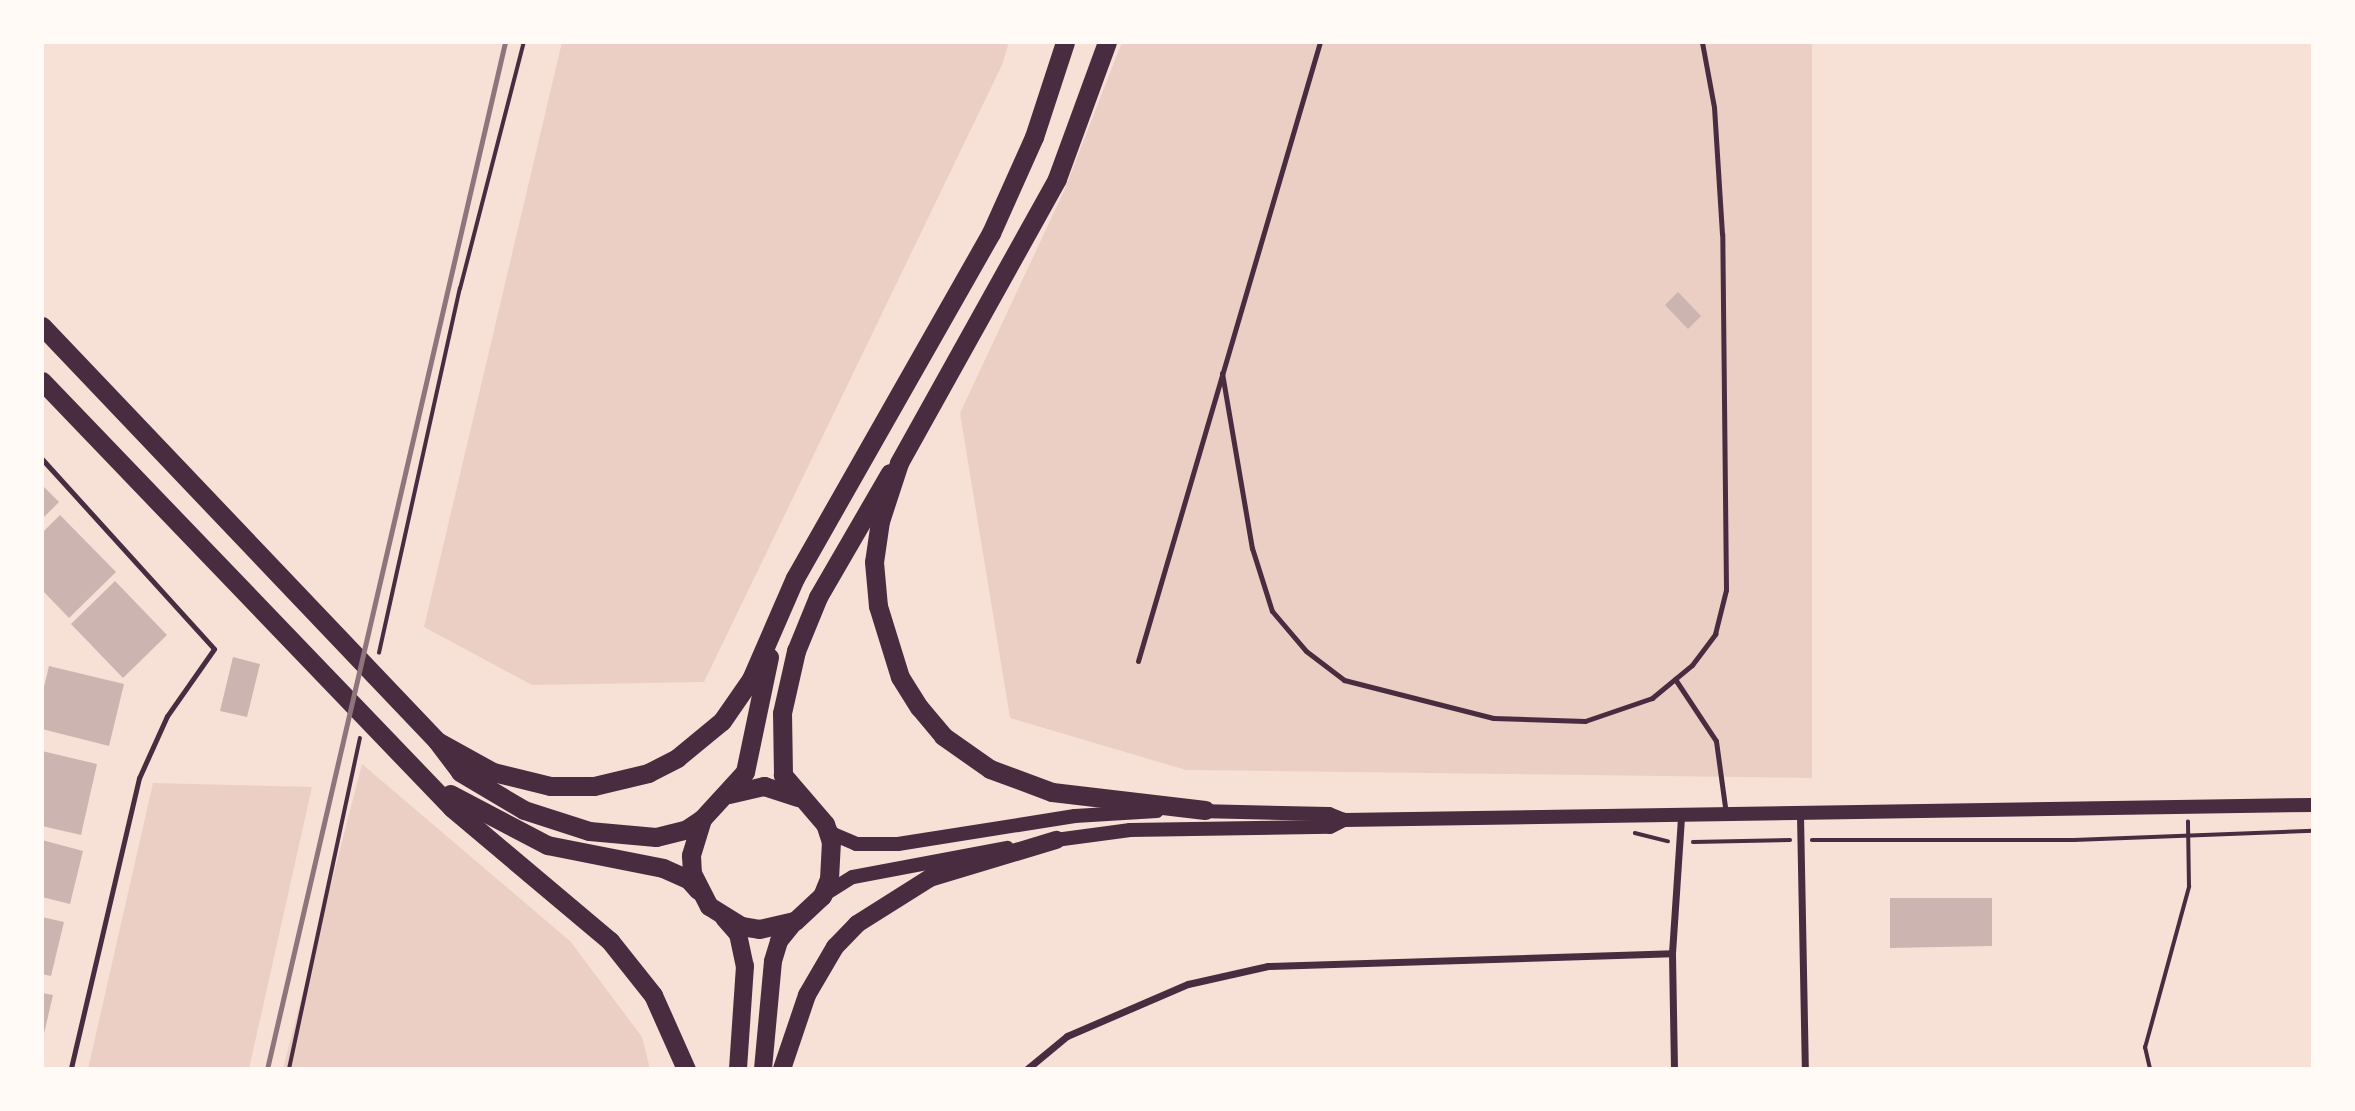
<!DOCTYPE html>
<html>
<head>
<meta charset="utf-8">
<style>
	body { margin:0 }
	#map { position:relative; width:2355px; height:1111px; overflow:hidden; background:#f7e1d7; font-family:"Source Sans 3",sans-serif }
	div>[style] { position:absolute }
	.green>* { inset:0; background:#ebcfc5 }
	.building>* { inset:0; background:#ccb4b1 }
	.path>* { height:3.5px; margin:-1.75px; padding:0 1.75px; transform-origin:1.75px; border-radius:1.75px; background:#4a2c40 }
	.service>* { height:5px; margin:-2.5px; padding:0 2.5px; transform-origin:2.5px; border-radius:2.5px; background:#4a2c40 }
	.minor>* { height:7px; margin:-3.5px; padding:0 3.5px; transform-origin:3.5px; border-radius:3.5px; background:#4a2c40 }
	.secondary>* { height:14px; margin:-7px; padding:0 7px; transform-origin:7px; border-radius:7px; background:#4a2c40 }
	.primary>* { height:18px; margin:-9px; padding:0 9px; transform-origin:9px; border-radius:9px; background:#4a2c40 }
	.trunk>* { height:19px; margin:-9.5px; padding:0 9.5px; transform-origin:9.5px; border-radius:9.5px; background:#4a2c40 }
	.rail>* { height:5px; margin:-2.5px; padding:0 2.5px; transform-origin:2.5px; border-radius:2.5px; background:#8f747c }
	span { translate:-50% -50%; white-space:nowrap; text-align:center; line-height:1.15; -webkit-text-stroke:7px #fffaf5; paint-order:stroke }
	.frame { position:absolute; inset:0; border:44px solid #fffaf5; pointer-events:none }
</style>
</head>
<body>
<div id="map">
	<div class="green">
		<i style="clip-path:polygon(562px 42px,1009px 42px,1002px 65px,704px 682px,532px 685px,424px 627px)"></i>
		<i style="clip-path:polygon(1122px 42px,1812px 42px,1812px 778px,1186px 770px,1010px 718px,960px 413px,1064px 191px)"></i>
		<i style="clip-path:polygon(362px 764px,570px 941px,642px 1037px,650px 1069px,283px 1069px)"></i>
		<i style="clip-path:polygon(153px 783px,312px 787px,249px 1069px,88px 1069px)"></i>
	</div>
	<div class="building">
		<i style="clip-path:polygon(1678px 292px,1701px 316px,1688px 329px,1665px 305px)"></i>
		<i style="clip-path:polygon(42px 485px,59px 502px,42px 519px)"></i>
		<i style="clip-path:polygon(60px 515px,116px 572px,69px 618px,42px 590px,42px 533px)"></i>
		<i style="clip-path:polygon(115px 581px,167px 635px,123px 678px,71px 624px)"></i>
		<i style="clip-path:polygon(233px 657px,260px 664px,247px 717px,220px 711px)"></i>
		<i style="clip-path:polygon(49px 666px,124px 684px,109px 746px,42px 729px,42px 695px)"></i>
		<i style="clip-path:polygon(42px 751px,97px 764px,81px 835px,42px 826px)"></i>
		<i style="clip-path:polygon(42px 840px,83px 851px,70px 904px,42px 897px)"></i>
		<i style="clip-path:polygon(1890px 898px,1992px 898px,1992px 946px,1890px 948px)"></i>
		<i style="clip-path:polygon(42px 917px,64px 922px,51px 976px,42px 974px)"></i>
		<i style="clip-path:polygon(42px 993px,53px 995px,43px 1038px,42px 1038px)"></i>
	</div>
	<div class="path">
		<i style="left:379px;top:653px;width:373px;rotate:-77.5deg"></i>
		<i style="left:460px;top:289px;width:255px;rotate:-75.5deg"></i>
		<i style="left:1635px;top:833px;width:34px;rotate:14deg"></i>
		<i style="left:1812px;top:840px;width:262px"></i>
		<i style="left:2074px;top:840px;width:239px;rotate:-2.2deg"></i>
		<i style="left:1693px;top:842px;width:97px;rotate:-1.2deg"></i>
		<i style="left:289px;top:1069px;width:338px;rotate:-77.9deg"></i>
		<i style="left:2150px;top:1069px;width:22px;rotate:-103deg"></i>
		<i style="left:2145px;top:1048px;width:167px;rotate:-74.7deg"></i>
		<i style="left:2189px;top:887px;width:65px;rotate:-90.9deg"></i>
	</div>
	<div class="service">
		<i style="left:1222px;top:373px;width:178px;rotate:80.3deg"></i>
		<i style="left:1252px;top:548px;width:66px;rotate:72.4deg"></i>
		<i style="left:1272px;top:611px;width:52px;rotate:49.6deg"></i>
		<i style="left:1306px;top:651px;width:48px;rotate:37.3deg"></i>
		<i style="left:1344px;top:680px;width:154px;rotate:14.3deg"></i>
		<i style="left:1493px;top:718px;width:92px;rotate:1.9deg"></i>
		<i style="left:1585px;top:721px;width:71px;rotate:-18.9deg"></i>
		<i style="left:1652px;top:698px;width:52px;rotate:-39.5deg"></i>
		<i style="left:1692px;top:665px;width:39px;rotate:-53deg"></i>
		<i style="left:1715px;top:634px;width:45px;rotate:-76deg"></i>
		<i style="left:1726px;top:590px;width:356px;rotate:-90.6deg"></i>
		<i style="left:1722px;top:234px;width:127px;rotate:-93.6deg"></i>
		<i style="left:1714px;top:107px;width:66px;rotate:-100.5deg"></i>
		<i style="left:42px;top:459px;width:256px;rotate:47.8deg"></i>
		<i style="left:214px;top:649px;width:82px;rotate:125deg"></i>
		<i style="left:167px;top:716px;width:68px;rotate:114.3deg"></i>
		<i style="left:139px;top:778px;width:299px;rotate:103.2deg"></i>
		<i style="left:1138px;top:661px;width:645px;rotate:-73.62deg"></i>
		<i style="left:1675px;top:679px;width:74px;rotate:56.5deg"></i>
		<i style="left:1716px;top:741px;width:74px;rotate:82.2deg"></i>
	</div>
	<div class="minor">
		<i style="left:1800px;top:815px;width:254px;rotate:88.9deg"></i>
		<i style="left:1027px;top:1069px;width:52px;rotate:-39.5deg"></i>
		<i style="left:1067px;top:1036px;width:132px;rotate:-23.3deg"></i>
		<i style="left:1188px;top:984px;width:82px;rotate:-12.7deg"></i>
		<i style="left:1268px;top:966px;width:404px;rotate:-1.8deg"></i>
		<i style="left:1674px;top:1069px;width:116px;rotate:-91deg"></i>
		<i style="left:1672px;top:953px;width:135px;rotate:-86.2deg"></i>
	</div>
	<div class="secondary">
		<i style="left:1198px;top:811px;width:131px;rotate:1.3deg"></i>
		<i style="left:1329px;top:814px;width:16px;rotate:22deg"></i>
		<i style="left:1344px;top:820px;width:969px;rotate:-0.89deg"></i>
		<i style="left:826px;top:825px;width:11px;rotate:52deg"></i>
		<i style="left:833px;top:834px;width:25px;rotate:23deg"></i>
		<i style="left:856px;top:844px;width:42px"></i>
		<i style="left:898px;top:844px;width:179px;rotate:-9deg"></i>
		<i style="left:1075px;top:816px;width:82px;rotate:-3.5deg"></i>
		<i style="left:1048px;top:841px;width:83px;rotate:-7.6deg"></i>
		<i style="left:1130px;top:830px;width:200px;rotate:-0.9deg"></i>
		<i style="left:1330px;top:827px;width:16px;rotate:-27deg"></i>
		<i style="left:822px;top:896px;width:36px;rotate:-32deg"></i>
		<i style="left:853px;top:877px;width:157px;rotate:-10.7deg"></i>
	</div>
	<div class="primary">
		<i style="left:724px;top:918px;width:21px;rotate:49deg"></i>
		<i style="left:738px;top:934px;width:33px;rotate:78deg"></i>
		<i style="left:745px;top:966px;width:103px;rotate:93.9deg"></i>
		<i style="left:763px;top:1069px;width:108px;rotate:-84.7deg"></i>
		<i style="left:773px;top:961px;width:21px;rotate:-73deg"></i>
		<i style="left:779px;top:941px;width:26px;rotate:-51deg"></i>
		<i style="left:782px;top:1069px;width:78px;rotate:-71.3deg"></i>
		<i style="left:807px;top:995px;width:56px;rotate:-59.7deg"></i>
		<i style="left:835px;top:947px;width:32px;rotate:-46deg"></i>
		<i style="left:857px;top:924px;width:86px;rotate:-32.2deg"></i>
		<i style="left:930px;top:878px;width:132px;rotate:-16.8deg"></i>
	</div>
	<div class="trunk">
		<i style="left:1107px;top:42px;width:146px;rotate:110.1deg"></i>
		<i style="left:1057px;top:179px;width:325px;rotate:119.1deg"></i>
		<i style="left:899px;top:463px;width:61px;rotate:108.1deg"></i>
		<i style="left:880px;top:521px;width:41px;rotate:98.3deg"></i>
		<i style="left:874px;top:562px;width:44px;rotate:84.8deg"></i>
		<i style="left:878px;top:606px;width:74px;rotate:72.8deg"></i>
		<i style="left:900px;top:677px;width:36px;rotate:58deg"></i>
		<i style="left:919px;top:707px;width:38px;rotate:50deg"></i>
		<i style="left:943px;top:736px;width:57px;rotate:35.1deg"></i>
		<i style="left:990px;top:769px;width:66px;rotate:20.4deg"></i>
		<i style="left:1052px;top:792px;width:154px;rotate:6.7deg"></i>
		<i style="left:42px;top:326px;width:573px;rotate:46.41deg"></i>
		<i style="left:437px;top:741px;width:39px;rotate:53deg"></i>
		<i style="left:460px;top:772px;width:74px;rotate:30.7deg"></i>
		<i style="left:524px;top:810px;width:68px;rotate:17.9deg"></i>
		<i style="left:589px;top:831px;width:67px;rotate:5.1deg"></i>
		<i style="left:656px;top:837px;width:32px;rotate:-14deg"></i>
		<i style="left:687px;top:829px;width:18px;rotate:-34deg"></i>
		<i style="left:42px;top:381px;width:592px;rotate:46.16deg"></i>
		<i style="left:452px;top:808px;width:207px;rotate:40.1deg"></i>
		<i style="left:610px;top:941px;width:69px;rotate:51.5deg"></i>
		<i style="left:653px;top:995px;width:81px;rotate:66deg"></i>
		<i style="left:769px;top:657px;width:117px;rotate:101.8deg"></i>
		<i style="left:745px;top:772px;width:64px;rotate:132.5deg"></i>
		<i style="left:702px;top:819px;width:38px;rotate:107deg"></i>
		<i style="left:691px;top:855px;width:18px;rotate:87deg"></i>
		<i style="left:692px;top:873px;width:37px;rotate:63deg"></i>
		<i style="left:709px;top:906px;width:38px;rotate:32deg"></i>
		<i style="left:741px;top:926px;width:18px;rotate:9deg"></i>
		<i style="left:759px;top:929px;width:37px;rotate:-13deg"></i>
		<i style="left:795px;top:921px;width:37px;rotate:-43deg"></i>
		<i style="left:822px;top:896px;width:18px;rotate:-68deg"></i>
		<i style="left:829px;top:879px;width:37px;rotate:-87deg"></i>
		<i style="left:831px;top:842px;width:19px;rotate:-108deg"></i>
		<i style="left:825px;top:824px;width:65px;rotate:-130.6deg"></i>
		<i style="left:783px;top:775px;width:62px;rotate:-90.9deg"></i>
		<i style="left:782px;top:713px;width:64px;rotate:-77.3deg"></i>
		<i style="left:796px;top:651px;width:58px;rotate:-67.8deg"></i>
		<i style="left:818px;top:597px;width:143px;rotate:-59.9deg"></i>
		<i style="left:437px;top:741px;width:64px;rotate:29deg"></i>
		<i style="left:493px;top:772px;width:59px;rotate:13.8deg"></i>
		<i style="left:550px;top:786px;width:44px"></i>
		<i style="left:594px;top:786px;width:56px;rotate:-13.5deg"></i>
		<i style="left:648px;top:773px;width:33px;rotate:-27deg"></i>
		<i style="left:677px;top:758px;width:58px;rotate:-39.4deg"></i>
		<i style="left:722px;top:721px;width:51px;rotate:-55.4deg"></i>
		<i style="left:751px;top:679px;width:110px;rotate:-66.5deg"></i>
		<i style="left:795px;top:578px;width:397px;rotate:-60.4deg"></i>
		<i style="left:991px;top:233px;width:105px;rotate:-65.9deg"></i>
		<i style="left:1034px;top:137px;width:100px;rotate:-71.9deg"></i>
		<i style="left:450px;top:794px;width:110px;rotate:27.7deg"></i>
		<i style="left:547px;top:845px;width:118px;rotate:11.2deg"></i>
		<i style="left:663px;top:868px;width:27px;rotate:24deg"></i>
		<i style="left:688px;top:879px;width:15px;rotate:48deg"></i>
		<i style="left:729px;top:794px;width:36px;rotate:-13deg"></i>
		<i style="left:764px;top:786px;width:36px;rotate:18deg"></i>
	</div>
	<div class="rail">
		<i style="left:267px;top:1069px;width:1054px;rotate:-76.95deg"></i>
	</div>
	<div class="frame"></div>
</div>
</body>
</html>
